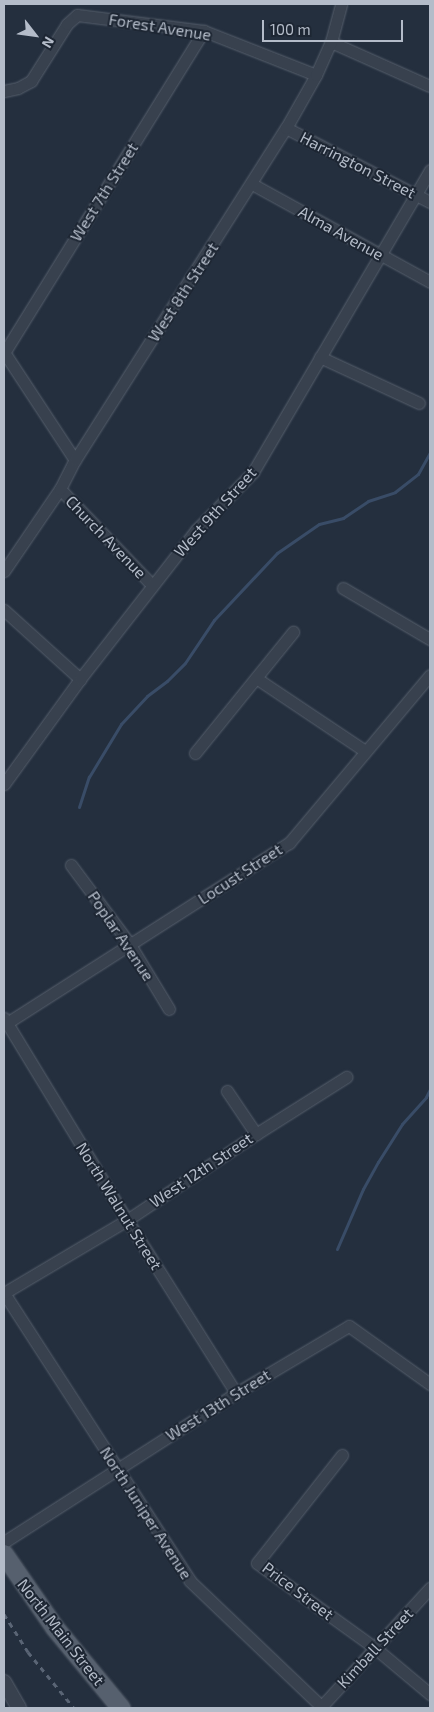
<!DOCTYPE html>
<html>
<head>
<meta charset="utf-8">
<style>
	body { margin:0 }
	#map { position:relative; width:434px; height:1712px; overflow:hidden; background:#242f3e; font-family:"Exo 2",sans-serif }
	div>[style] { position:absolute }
	.stream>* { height:3px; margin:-1.5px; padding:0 1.5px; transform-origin:1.5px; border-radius:1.5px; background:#394c67 }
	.roads { filter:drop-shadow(0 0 1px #565f6c) drop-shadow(0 0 1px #565f6c) }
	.minor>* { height:11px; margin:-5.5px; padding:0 5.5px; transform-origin:5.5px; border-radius:5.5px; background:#38414e }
	.tertiary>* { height:14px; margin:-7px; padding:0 7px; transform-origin:7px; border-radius:7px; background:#38414e }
	.primary>* { height:18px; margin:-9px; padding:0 9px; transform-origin:9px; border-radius:9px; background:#56606e }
	.rail>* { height:3px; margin-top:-1.5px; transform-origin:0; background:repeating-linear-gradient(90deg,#5a6575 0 5px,transparent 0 10px) }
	span { translate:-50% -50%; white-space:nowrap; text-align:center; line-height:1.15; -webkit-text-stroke:4px #1d2633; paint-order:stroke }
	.street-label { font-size:16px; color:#b4bcc9 }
	.frame { position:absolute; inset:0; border:5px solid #b4bcc9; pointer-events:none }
	.north { position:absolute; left:10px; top:10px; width:50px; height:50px; -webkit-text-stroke:4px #1d2633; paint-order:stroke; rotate:120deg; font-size:14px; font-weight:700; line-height:20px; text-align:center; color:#b4bcc9 }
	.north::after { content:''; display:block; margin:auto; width:18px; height:22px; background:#b4bcc9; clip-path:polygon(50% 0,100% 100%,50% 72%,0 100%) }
	.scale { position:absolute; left:262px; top:20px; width:141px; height:22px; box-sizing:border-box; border:2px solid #b4bcc9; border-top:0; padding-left:6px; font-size:15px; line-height:18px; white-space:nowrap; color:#b4bcc9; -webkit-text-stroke:4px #1d2633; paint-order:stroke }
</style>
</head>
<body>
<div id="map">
	<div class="stream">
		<i style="left:79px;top:807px;width:32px;rotate:-72deg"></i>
		<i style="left:89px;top:777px;width:62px;rotate:-58.9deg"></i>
		<i style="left:121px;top:724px;width:38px;rotate:-47deg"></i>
		<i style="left:147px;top:696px;width:25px;rotate:-37deg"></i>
		<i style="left:167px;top:681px;width:25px;rotate:-45deg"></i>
		<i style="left:185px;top:663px;width:52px;rotate:-56deg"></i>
		<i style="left:214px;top:620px;width:92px;rotate:-46.8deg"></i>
		<i style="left:277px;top:553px;width:51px;rotate:-34.6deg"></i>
		<i style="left:319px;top:524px;width:25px;rotate:-14deg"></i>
		<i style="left:343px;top:518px;width:30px;rotate:-34deg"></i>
		<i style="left:368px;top:501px;width:28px;rotate:-18deg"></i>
		<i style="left:395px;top:492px;width:29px;rotate:-38deg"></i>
		<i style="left:418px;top:474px;width:25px;rotate:-61deg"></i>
		<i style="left:337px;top:1249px;width:65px;rotate:-66.6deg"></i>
		<i style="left:363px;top:1189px;width:31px;rotate:-61deg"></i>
		<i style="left:378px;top:1162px;width:45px;rotate:-57.7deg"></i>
		<i style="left:402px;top:1124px;width:36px;rotate:-48deg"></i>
		<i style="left:426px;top:1097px;width:9px;rotate:-63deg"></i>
	</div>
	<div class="roads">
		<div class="minor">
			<i style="left:331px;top:42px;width:108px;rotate:24deg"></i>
			<i style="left:4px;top:91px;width:14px;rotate:-12deg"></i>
			<i style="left:18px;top:88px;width:15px;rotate:-28deg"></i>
			<i style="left:31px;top:81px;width:67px;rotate:-57.7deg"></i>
			<i style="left:67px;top:24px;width:13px;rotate:-42deg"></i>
			<i style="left:77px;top:15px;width:128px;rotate:7.2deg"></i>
			<i style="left:204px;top:31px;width:120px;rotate:21.4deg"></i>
			<i style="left:286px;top:128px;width:162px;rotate:27.2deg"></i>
			<i style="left:252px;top:184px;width:203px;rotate:28.8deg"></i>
			<i style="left:4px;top:352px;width:129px;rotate:56.7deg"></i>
			<i style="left:4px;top:353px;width:379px;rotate:-58.2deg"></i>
			<i style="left:320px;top:357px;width:109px;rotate:24.9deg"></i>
			<i style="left:60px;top:489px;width:133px;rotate:46.2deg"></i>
			<i style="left:4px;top:571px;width:99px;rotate:-55.7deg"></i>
			<i style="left:60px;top:489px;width:33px;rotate:-63deg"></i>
			<i style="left:75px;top:460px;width:393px;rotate:-57.6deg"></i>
			<i style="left:286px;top:128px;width:61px;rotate:-60.5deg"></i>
			<i style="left:316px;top:75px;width:36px;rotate:-66deg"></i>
			<i style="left:331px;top:42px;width:39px;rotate:-75deg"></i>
			<i style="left:343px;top:588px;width:101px;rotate:30.4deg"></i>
			<i style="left:4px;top:610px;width:103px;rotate:42.2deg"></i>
			<i style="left:256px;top:678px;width:131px;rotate:33.8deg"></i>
			<i style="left:195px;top:753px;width:156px;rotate:-51deg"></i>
			<i style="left:4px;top:784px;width:130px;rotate:-54.1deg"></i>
			<i style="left:80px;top:679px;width:189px;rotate:-52.1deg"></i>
			<i style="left:196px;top:530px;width:81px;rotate:-45.5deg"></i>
			<i style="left:253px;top:472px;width:350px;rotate:-59.6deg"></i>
			<i style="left:71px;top:865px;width:97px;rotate:53.4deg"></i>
			<i style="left:129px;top:943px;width:77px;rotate:58.8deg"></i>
			<i style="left:4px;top:1018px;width:237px;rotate:58.7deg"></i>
			<i style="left:127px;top:1220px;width:204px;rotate:57.8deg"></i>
			<i style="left:7px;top:1023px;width:335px;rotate:-32.6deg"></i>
			<i style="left:289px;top:843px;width:219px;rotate:-50deg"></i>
			<i style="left:227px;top:1091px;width:52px;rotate:56deg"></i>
			<i style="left:4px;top:1293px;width:343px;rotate:57.1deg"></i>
			<i style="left:190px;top:1581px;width:181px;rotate:43.7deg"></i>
			<i style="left:4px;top:1293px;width:143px;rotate:-30.7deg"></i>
			<i style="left:127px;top:1220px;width:155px;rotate:-33.7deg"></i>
			<i style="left:256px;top:1134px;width:107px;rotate:-32.3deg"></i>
			<i style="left:342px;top:1455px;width:137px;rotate:128.2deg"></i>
			<i style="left:257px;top:1563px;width:145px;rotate:35.8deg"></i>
			<i style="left:375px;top:1648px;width:72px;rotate:39.9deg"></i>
			<i style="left:4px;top:1542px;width:276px;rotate:-32.7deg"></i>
			<i style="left:236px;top:1393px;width:131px;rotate:-30.7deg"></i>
			<i style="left:349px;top:1326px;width:100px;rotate:35.6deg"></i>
			<i style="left:320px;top:1708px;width:163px;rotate:-47.5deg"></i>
		</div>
		<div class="tertiary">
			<i style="left:4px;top:1682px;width:30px;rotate:60deg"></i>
		</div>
		<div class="primary">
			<i style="left:4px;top:1554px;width:90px;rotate:55.4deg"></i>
			<i style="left:55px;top:1628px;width:104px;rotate:50.5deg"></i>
		</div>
	</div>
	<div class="rail">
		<i style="left:4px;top:1614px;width:45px;rotate:57.7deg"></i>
		<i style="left:28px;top:1652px;width:72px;rotate:50.6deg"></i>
	</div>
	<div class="street-label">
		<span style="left:160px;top:27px;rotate:9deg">Forest Avenue</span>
		<span style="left:358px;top:165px;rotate:27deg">Harrington Street</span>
		<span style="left:104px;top:192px;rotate:-58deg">West 7th Street</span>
		<span style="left:341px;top:233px;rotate:29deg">Alma Avenue</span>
		<span style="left:183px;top:292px;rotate:-57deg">West 8th Street</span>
		<span style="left:215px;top:512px;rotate:-48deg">West 9th Street</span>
		<span style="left:106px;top:537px;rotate:46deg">Church Avenue</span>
		<span style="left:240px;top:874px;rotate:-33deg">Locust Street</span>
		<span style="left:121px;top:936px;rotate:56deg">Poplar Avenue</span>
		<span style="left:201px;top:1170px;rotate:-34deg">West 12th Street</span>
		<span style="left:119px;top:1206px;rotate:58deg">North Walnut Street</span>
		<span style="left:218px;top:1405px;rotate:-32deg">West 13th Street</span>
		<span style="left:146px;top:1513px;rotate:57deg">North Juniper Avenue</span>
		<span style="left:298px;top:1591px;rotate:37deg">Price Street</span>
		<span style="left:61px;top:1632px;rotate:52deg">North Main Street</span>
		<span style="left:375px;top:1648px;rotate:-47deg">Kimball Street</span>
	</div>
	<div class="frame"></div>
	<div class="north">N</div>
	<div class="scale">100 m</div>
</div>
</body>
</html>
